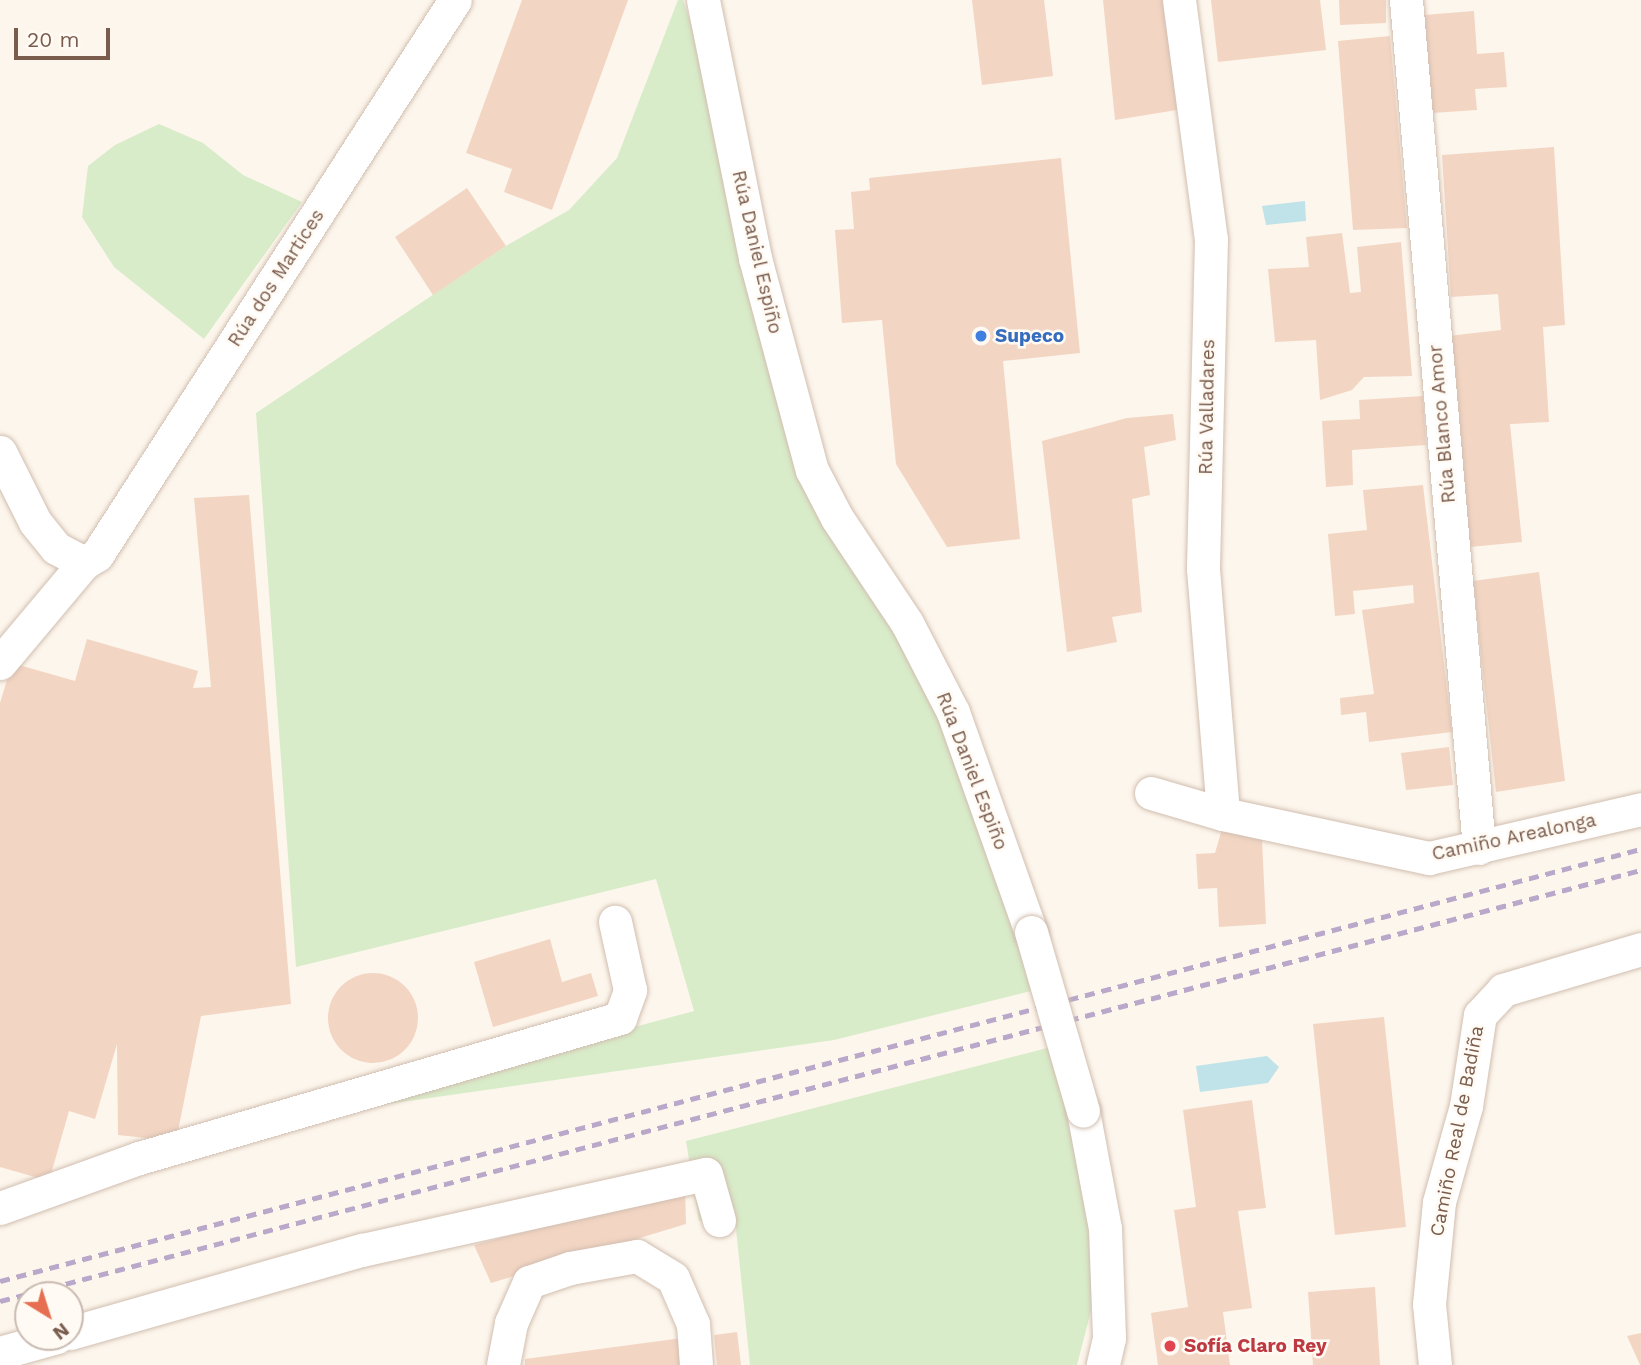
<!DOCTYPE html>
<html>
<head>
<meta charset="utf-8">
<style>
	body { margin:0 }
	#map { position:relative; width:1641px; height:1365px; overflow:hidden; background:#fdf6ec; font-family:"Work Sans",sans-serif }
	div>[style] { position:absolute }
	.green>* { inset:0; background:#d8ecc9 }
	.water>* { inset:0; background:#bfe3e8 }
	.building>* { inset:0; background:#f3d5c3 }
	.round { border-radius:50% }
	.roads { filter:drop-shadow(0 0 2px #d1beb0) drop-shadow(0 0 2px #d1beb0) }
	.minor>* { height:33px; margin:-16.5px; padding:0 16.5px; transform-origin:16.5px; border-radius:16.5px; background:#fff }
	.rail>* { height:5px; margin-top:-2.5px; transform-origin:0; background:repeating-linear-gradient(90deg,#b9a8c9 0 10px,transparent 0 17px) }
	.bridges { filter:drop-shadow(0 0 2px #d1beb0) drop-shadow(0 0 2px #d1beb0) }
	.minor-bridge>* { height:33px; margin:-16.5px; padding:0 16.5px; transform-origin:16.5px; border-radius:16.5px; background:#fff }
	.dots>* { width:19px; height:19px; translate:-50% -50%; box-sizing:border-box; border:4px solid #fffaf3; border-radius:50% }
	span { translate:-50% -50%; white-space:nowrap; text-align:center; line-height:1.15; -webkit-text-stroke:5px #fffaf3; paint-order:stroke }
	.street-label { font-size:19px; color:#7a5c4d }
	.shop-label { font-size:19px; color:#366cbe; font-weight:700 }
	.left { translate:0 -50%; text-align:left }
	.health-label { font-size:19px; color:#be3a42; font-weight:700 }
	.north { position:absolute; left:14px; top:1281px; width:70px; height:70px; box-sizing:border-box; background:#fffaf3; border:2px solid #cabbb1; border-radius:50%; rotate:142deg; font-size:19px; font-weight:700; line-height:28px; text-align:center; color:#7a5c4d }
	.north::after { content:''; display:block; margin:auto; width:24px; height:32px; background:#e76f51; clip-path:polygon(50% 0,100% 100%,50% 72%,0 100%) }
	.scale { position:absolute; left:14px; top:28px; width:96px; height:32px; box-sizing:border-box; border:4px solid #7a5c4d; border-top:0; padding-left:9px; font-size:21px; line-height:24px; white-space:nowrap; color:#7a5c4d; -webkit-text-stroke:5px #fffaf3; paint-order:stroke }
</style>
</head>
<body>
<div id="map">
	<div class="green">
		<i style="clip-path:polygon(678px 0,683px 0,735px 158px,812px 470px,907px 623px,1047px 987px,834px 1040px,297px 1117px,694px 1011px,656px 879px,296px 967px,256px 413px,506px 246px,569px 210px,617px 158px)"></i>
		<i style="clip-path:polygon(159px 124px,203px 143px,243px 175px,302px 202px,204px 339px,114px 267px,82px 217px,88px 166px,115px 145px)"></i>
		<i style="clip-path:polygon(1063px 1044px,1083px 1111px,1066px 1115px,1095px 1233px,1092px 1307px,1077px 1365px,750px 1365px,735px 1219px,699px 1221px,686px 1141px)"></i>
	</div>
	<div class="water">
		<i style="clip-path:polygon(1305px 201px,1306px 221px,1266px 225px,1262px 206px)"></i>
		<i style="clip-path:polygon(1267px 1056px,1279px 1067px,1268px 1083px,1200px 1092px,1196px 1066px)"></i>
	</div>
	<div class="building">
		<i style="clip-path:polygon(522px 0,628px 0,552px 210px,504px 192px,512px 169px,466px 153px)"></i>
		<i style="clip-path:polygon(972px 0,1044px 0,1053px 76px,982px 85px)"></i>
		<i style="clip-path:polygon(1103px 0,1164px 0,1177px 110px,1115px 120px)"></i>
		<i style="clip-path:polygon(1211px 0,1320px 0,1326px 50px,1218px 62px)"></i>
		<i style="clip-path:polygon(1339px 0,1386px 0,1386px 23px,1340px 25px)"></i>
		<i style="clip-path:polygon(1474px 11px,1477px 54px,1504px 52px,1507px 87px,1475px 89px,1477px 110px,1432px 113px,1424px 15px)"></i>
		<i style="clip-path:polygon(1390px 36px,1407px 228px,1353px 230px,1338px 41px)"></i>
		<i style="clip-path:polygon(1554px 147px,1565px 325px,1543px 327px,1549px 422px,1510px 424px,1522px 542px,1470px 547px,1448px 336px,1501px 330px,1498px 294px,1451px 297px,1442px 155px)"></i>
		<i style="clip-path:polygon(1061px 158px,1080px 353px,1003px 361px,1020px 539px,947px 547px,896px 464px,882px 320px,842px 323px,835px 230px,854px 229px,851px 192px,870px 190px,869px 178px)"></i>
		<i style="clip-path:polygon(467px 188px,506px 246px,433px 295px,395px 237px)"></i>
		<i style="clip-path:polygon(1342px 233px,1350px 293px,1361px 292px,1357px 247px,1401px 242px,1412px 376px,1364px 377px,1352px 390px,1320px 400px,1316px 340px,1275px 342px,1268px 269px,1309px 267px,1306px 237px)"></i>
		<i style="clip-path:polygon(1423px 396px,1426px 445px,1352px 450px,1353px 485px,1326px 487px,1322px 421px,1360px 419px,1359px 400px)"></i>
		<i style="clip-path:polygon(1173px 414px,1176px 440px,1144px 447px,1150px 495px,1132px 499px,1142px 612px,1112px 617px,1117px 642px,1067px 652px,1042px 441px,1127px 418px)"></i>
		<i style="clip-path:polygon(1423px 485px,1452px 732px,1369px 742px,1366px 712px,1341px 715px,1340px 698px,1374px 694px,1362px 610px,1414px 603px,1413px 585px,1353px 591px,1355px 614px,1335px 616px,1328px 534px,1367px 530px,1363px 490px)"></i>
		<i style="clip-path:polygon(249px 495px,291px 1004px,201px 1016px,176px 1141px,118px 1135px,117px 1044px,95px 1119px,69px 1111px,49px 1181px,0 1167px,0 703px,12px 663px,75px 681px,87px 639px,198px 671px,193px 688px,211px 687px,194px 498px)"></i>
		<i style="clip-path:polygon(1539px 572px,1565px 781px,1496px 792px,1473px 581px)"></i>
		<i style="clip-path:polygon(1449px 747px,1453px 785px,1406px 790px,1401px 753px)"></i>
		<i style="clip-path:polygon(1222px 829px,1262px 840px,1266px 924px,1219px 927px,1217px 888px,1198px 889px,1196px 854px,1215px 853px)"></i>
		<i style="clip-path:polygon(550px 939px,562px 982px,591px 973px,598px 996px,493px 1027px,474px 962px)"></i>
		<i class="round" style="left:328px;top:973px;width:90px;height:90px"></i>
		<i style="clip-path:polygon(1384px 1017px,1406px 1227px,1335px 1235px,1313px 1024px)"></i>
		<i style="clip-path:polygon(1252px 1100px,1266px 1208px,1238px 1211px,1252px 1308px,1223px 1312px,1230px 1365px,1158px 1365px,1151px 1313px,1188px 1307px,1174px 1210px,1196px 1207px,1183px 1110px)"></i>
		<i style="clip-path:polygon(685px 1190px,686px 1224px,491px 1283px,474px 1245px)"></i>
		<i style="clip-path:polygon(1375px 1287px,1380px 1365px,1313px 1365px,1308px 1292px)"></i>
		<i style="clip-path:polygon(737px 1332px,741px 1365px,717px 1365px,714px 1335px)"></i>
		<i style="clip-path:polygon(1641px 1333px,1641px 1365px,1640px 1365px,1627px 1336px)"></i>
		<i style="clip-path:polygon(682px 1338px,685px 1365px,525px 1365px,525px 1359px)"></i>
	</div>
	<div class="roads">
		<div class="minor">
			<i style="left:703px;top:0;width:263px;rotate:78.6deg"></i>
			<i style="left:755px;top:258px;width:220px;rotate:75deg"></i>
			<i style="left:812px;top:470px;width:54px;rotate:62.5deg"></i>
			<i style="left:837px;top:518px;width:126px;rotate:56.3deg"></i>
			<i style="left:907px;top:623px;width:100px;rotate:62.7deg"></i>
			<i style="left:953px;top:712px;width:233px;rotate:70.5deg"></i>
			<i style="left:1179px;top:0;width:241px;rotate:82.4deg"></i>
			<i style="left:1211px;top:239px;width:330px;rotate:91.4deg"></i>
			<i style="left:1203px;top:569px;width:246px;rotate:85.3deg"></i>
			<i style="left:1406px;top:0;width:851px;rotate:85.08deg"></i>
			<i style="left:0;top:452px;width:78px;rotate:63.4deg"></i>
			<i style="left:35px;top:522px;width:33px;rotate:51deg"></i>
			<i style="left:56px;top:548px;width:32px;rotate:28deg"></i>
			<i style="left:84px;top:563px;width:15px;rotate:-32deg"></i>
			<i style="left:97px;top:555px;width:660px;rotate:-57.18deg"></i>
			<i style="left:0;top:663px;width:131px;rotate:-50deg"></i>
			<i style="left:1151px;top:793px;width:75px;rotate:16.3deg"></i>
			<i style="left:1223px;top:814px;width:211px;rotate:12.1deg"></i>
			<i style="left:1429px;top:858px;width:218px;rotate:-13deg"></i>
			<i style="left:1083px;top:1111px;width:119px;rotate:79.4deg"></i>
			<i style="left:1105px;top:1228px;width:110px;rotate:87.9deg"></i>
			<i style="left:1109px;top:1338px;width:28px;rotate:103deg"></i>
			<i style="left:0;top:1208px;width:148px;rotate:-19.8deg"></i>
			<i style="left:139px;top:1158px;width:501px;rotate:-16.23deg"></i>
			<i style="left:620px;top:1018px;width:30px;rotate:-70deg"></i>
			<i style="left:630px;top:990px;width:70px;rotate:-102.4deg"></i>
			<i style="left:70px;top:1333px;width:304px;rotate:-15.9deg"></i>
			<i style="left:362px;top:1250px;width:352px;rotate:-12.5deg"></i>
			<i style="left:706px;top:1174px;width:48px;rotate:74.2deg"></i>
			<i style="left:0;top:1353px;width:59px;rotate:-15.7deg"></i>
			<i style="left:503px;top:1365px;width:43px;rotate:-79.2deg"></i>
			<i style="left:511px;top:1323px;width:45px;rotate:-66.3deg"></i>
			<i style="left:529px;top:1282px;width:43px;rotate:-18.9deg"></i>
			<i style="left:570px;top:1268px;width:68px;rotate:-10.2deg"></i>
			<i style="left:637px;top:1256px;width:42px;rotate:31.4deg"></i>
			<i style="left:673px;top:1278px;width:50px;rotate:66.5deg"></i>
			<i style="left:693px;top:1324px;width:41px;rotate:85.8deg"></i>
			<i style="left:1435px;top:1365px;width:61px;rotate:-95.6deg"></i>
			<i style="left:1429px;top:1304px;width:102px;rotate:-84.4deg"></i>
			<i style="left:1439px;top:1202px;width:100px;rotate:-74.3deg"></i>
			<i style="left:1466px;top:1106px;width:92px;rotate:-81.3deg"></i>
			<i style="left:1480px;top:1015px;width:34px;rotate:-47deg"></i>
			<i style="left:1503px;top:990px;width:144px;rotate:-16.5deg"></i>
		</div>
	</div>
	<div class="rail">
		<i style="left:0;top:1281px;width:1697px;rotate:-14.75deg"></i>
		<i style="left:0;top:1301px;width:1697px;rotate:-14.72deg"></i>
	</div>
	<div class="bridges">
		<div class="minor-bridge">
			<i style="left:1031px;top:932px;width:186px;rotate:73.8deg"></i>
		</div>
	</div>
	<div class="dots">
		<i style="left:981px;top:336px;background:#3f7fe0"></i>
		<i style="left:1170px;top:1346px;background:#e0444e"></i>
	</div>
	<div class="street-label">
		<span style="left:757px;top:252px;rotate:77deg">Rúa Daniel Espiño</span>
		<span style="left:276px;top:278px;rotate:-57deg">Rúa dos Martices</span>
		<span style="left:1207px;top:407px;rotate:-89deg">Rúa Valladares</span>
		<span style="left:1442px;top:424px;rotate:-95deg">Rúa Blanco Amor</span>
		<span style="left:972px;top:771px;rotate:69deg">Rúa Daniel Espiño</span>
		<span style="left:1514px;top:837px;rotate:-12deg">Camiño Arealonga</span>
		<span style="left:1457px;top:1131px;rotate:-79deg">Camiño Real de Badiña</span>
	</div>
	<div class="shop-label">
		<span class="left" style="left:995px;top:336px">Supeco</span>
	</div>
	<div class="health-label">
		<span class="left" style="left:1184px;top:1346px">Sofía Claro Rey</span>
	</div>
	<div class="north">N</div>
	<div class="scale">20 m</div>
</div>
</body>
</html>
